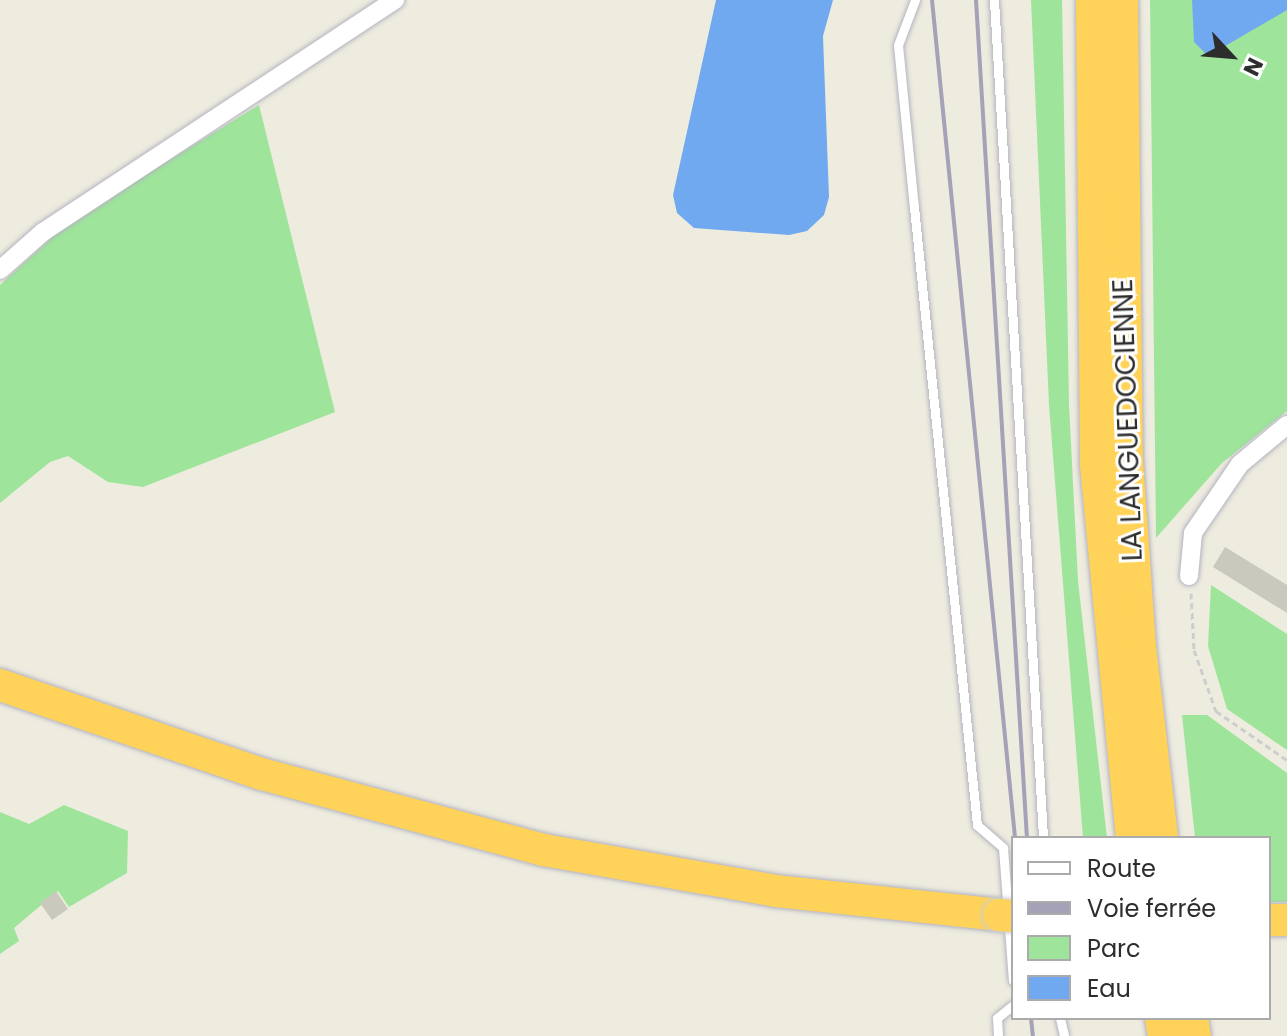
<!DOCTYPE html>
<html>
<head>
<meta charset="utf-8">
<style>
	body { margin:0 }
	#map { position:relative; width:1287px; height:1036px; overflow:hidden; background:#eeecdf; font-family:Poppins,sans-serif }
	div>[style] { position:absolute }
	.green>* { inset:0; background:#9ee59b }
	.water>* { inset:0; background:#71a9f1 }
	.building>* { inset:0; background:#cac9bd }
	.path>* { height:3px; margin-top:-1.5px; transform-origin:0; background:repeating-linear-gradient(90deg,#cdcdcd 0 6px,transparent 0 10px) }
	.roads { filter:drop-shadow(0 0 2px #b4b3c0) drop-shadow(0 0 2px #b4b3c0) }
	.lane>* { height:9px; margin:-4.5px; padding:0 4.5px; transform-origin:4.5px; border-radius:4.5px; background:#fff }
	.street>* { height:18px; margin:-9px; padding:0 9px; transform-origin:9px; border-radius:9px; background:#fff }
	.highway>* { height:32px; margin:-16px; padding:0 16px; transform-origin:16px; border-radius:16px; background:#ffd359 }
	.rail>* { height:4px; margin:-2px; padding:0 2px; transform-origin:2px; border-radius:2px; background:#a5a1b7 }
	.bridges { filter:drop-shadow(0 0 2px #cdcdcd) drop-shadow(0 0 2px #cdcdcd) }
	.highway-bridge>* { height:32px; margin:-16px; padding:0 16px; transform-origin:16px; border-radius:16px; background:#ffd359 }
	span { translate:-50% -50%; white-space:nowrap; text-align:center; line-height:1.15; -webkit-text-stroke:6px #fff; paint-order:stroke }
	.street-label { font-size:28px; color:#2d2d2d }
	.legend { position:absolute; left:1011px; top:836px; width:260px; height:184px; box-sizing:border-box; background:#fff; border:2px solid #ababab; margin:0; padding:10px 14px; list-style:none; font-size:24px; color:#2d2d2d }
	.legend li { display:flex; align-items:center; gap:16px; height:40px }
	.legend b { width:40px; border:2px solid #ababab }
	.north { position:absolute; left:1191px; top:16px; width:80px; height:80px; -webkit-text-stroke:6px #fff; paint-order:stroke; rotate:116deg; font-size:22px; font-weight:700; line-height:32px; text-align:center; color:#2d2d2d }
	.north::after { content:''; display:block; margin:auto; width:28px; height:36px; background:#2d2d2d; clip-path:polygon(50% 0,100% 100%,50% 72%,0 100%) }
</style>
</head>
<body>
<div id="map">
	<div class="green">
		<i style="clip-path:polygon(1031px 0,1062px 0,1069px 404px,1078px 581px,1107px 838px,1083px 838px,1049px 405px)"></i>
		<i style="clip-path:polygon(1150px 0,1287px 0,1287px 411px,1222px 463px,1156px 538px)"></i>
		<i style="clip-path:polygon(259px 105px,335px 412px,143px 487px,108px 482px,68px 456px,50px 462px,0 503px,0 285px,70px 221px)"></i>
		<i style="clip-path:polygon(1211px 585px,1287px 634px,1287px 750px,1227px 709px,1208px 646px)"></i>
		<i style="clip-path:polygon(1182px 715px,1207px 715px,1287px 773px,1287px 902px,1269px 902px,1269px 838px,1195px 838px)"></i>
		<i style="clip-path:polygon(64px 805px,128px 831px,127px 873px,69px 907px,58px 891px,14px 928px,19px 941px,0 954px,0 812px,29px 824px)"></i>
	</div>
	<div class="water">
		<i style="clip-path:polygon(716px 0,833px 0,823px 36px,829px 197px,824px 215px,807px 231px,789px 235px,694px 228px,677px 213px,673px 195px)"></i>
		<i style="clip-path:polygon(1192px 0,1287px 0,1287px 10px,1208px 56px,1194px 42px)"></i>
	</div>
	<div class="building">
		<i style="clip-path:polygon(1225px 547px,1287px 585px,1287px 613px,1213px 567px)"></i>
		<i style="clip-path:polygon(56px 891px,68px 909px,52px 920px,40px 903px)"></i>
	</div>
	<div class="path">
		<i style="left:1191px;top:593px;width:57px;rotate:87deg"></i>
		<i style="left:1194px;top:650px;width:65px;rotate:70.2deg"></i>
		<i style="left:1216px;top:711px;width:86px;rotate:34.6deg"></i>
	</div>
	<div class="roads">
		<div class="lane">
			<i style="left:915px;top:0;width:48px;rotate:110.7deg"></i>
			<i style="left:898px;top:45px;width:163px;rotate:84.4deg"></i>
			<i style="left:914px;top:207px;width:621px;rotate:84.18deg"></i>
			<i style="left:977px;top:825px;width:35px;rotate:41deg"></i>
			<i style="left:1003px;top:848px;width:133px;rotate:85.7deg"></i>
			<i style="left:994px;top:0;width:839px;rotate:86.65deg"></i>
			<i style="left:1060px;top:1018px;width:18px;rotate:77deg"></i>
			<i style="left:998px;top:1036px;width:18px;rotate:-93deg"></i>
			<i style="left:997px;top:1018px;width:21px;rotate:-39deg"></i>
		</div>
		<div class="street">
			<i style="left:0;top:270px;width:57px;rotate:-41.5deg"></i>
			<i style="left:43px;top:232px;width:422px;rotate:-33.4deg"></i>
			<i style="left:1189px;top:576px;width:43px;rotate:-84.7deg"></i>
			<i style="left:1193px;top:533px;width:83px;rotate:-55.7deg"></i>
			<i style="left:1240px;top:464px;width:61px;rotate:-39.7deg"></i>
		</div>
		<div class="highway">
			<i style="left:1092px;top:0;width:465px;rotate:89.5deg"></i>
			<i style="left:1096px;top:465px;width:375px;rotate:84.5deg"></i>
			<i style="left:1122px;top:0;width:461px;rotate:89.4deg"></i>
			<i style="left:1127px;top:461px;width:186px;rotate:86deg"></i>
			<i style="left:1140px;top:647px;width:192px;rotate:83.4deg"></i>
			<i style="left:0;top:685px;width:277px;rotate:18.8deg"></i>
			<i style="left:262px;top:774px;width:292px;rotate:15.1deg"></i>
			<i style="left:544px;top:850px;width:236px;rotate:10deg"></i>
			<i style="left:776px;top:891px;width:224px;rotate:6.1deg"></i>
			<i style="left:1269px;top:920px;width:18px"></i>
			<i style="left:1161px;top:1018px;width:18px;rotate:81deg"></i>
			<i style="left:1192px;top:1018px;width:18px;rotate:81deg"></i>
		</div>
	</div>
	<div class="rail">
		<i style="left:932px;top:0;width:842px;rotate:84.34deg"></i>
		<i style="left:976px;top:0;width:840px;rotate:86.52deg"></i>
		<i style="left:1031px;top:1018px;width:18px;rotate:84deg"></i>
	</div>
	<div class="bridges">
		<div class="highway-bridge">
			<i style="left:999px;top:915px;width:14px;rotate:4deg"></i>
		</div>
	</div>
	<div class="street-label">
		<span style="left:1128px;top:420px;rotate:-92deg">LA LANGUEDOCIENNE</span>
	</div>
	<ul class="legend">
	<li><b style="height:10px;background:#fff"></b>Route</li>
	<li><b style="height:10px;background:#a5a1b7"></b>Voie ferrée</li>
	<li><b style="height:22px;background:#9ee59b"></b>Parc</li>
	<li><b style="height:22px;background:#71a9f1"></b>Eau</li>
	</ul>
	<div class="north">N</div>
</div>
</body>
</html>
